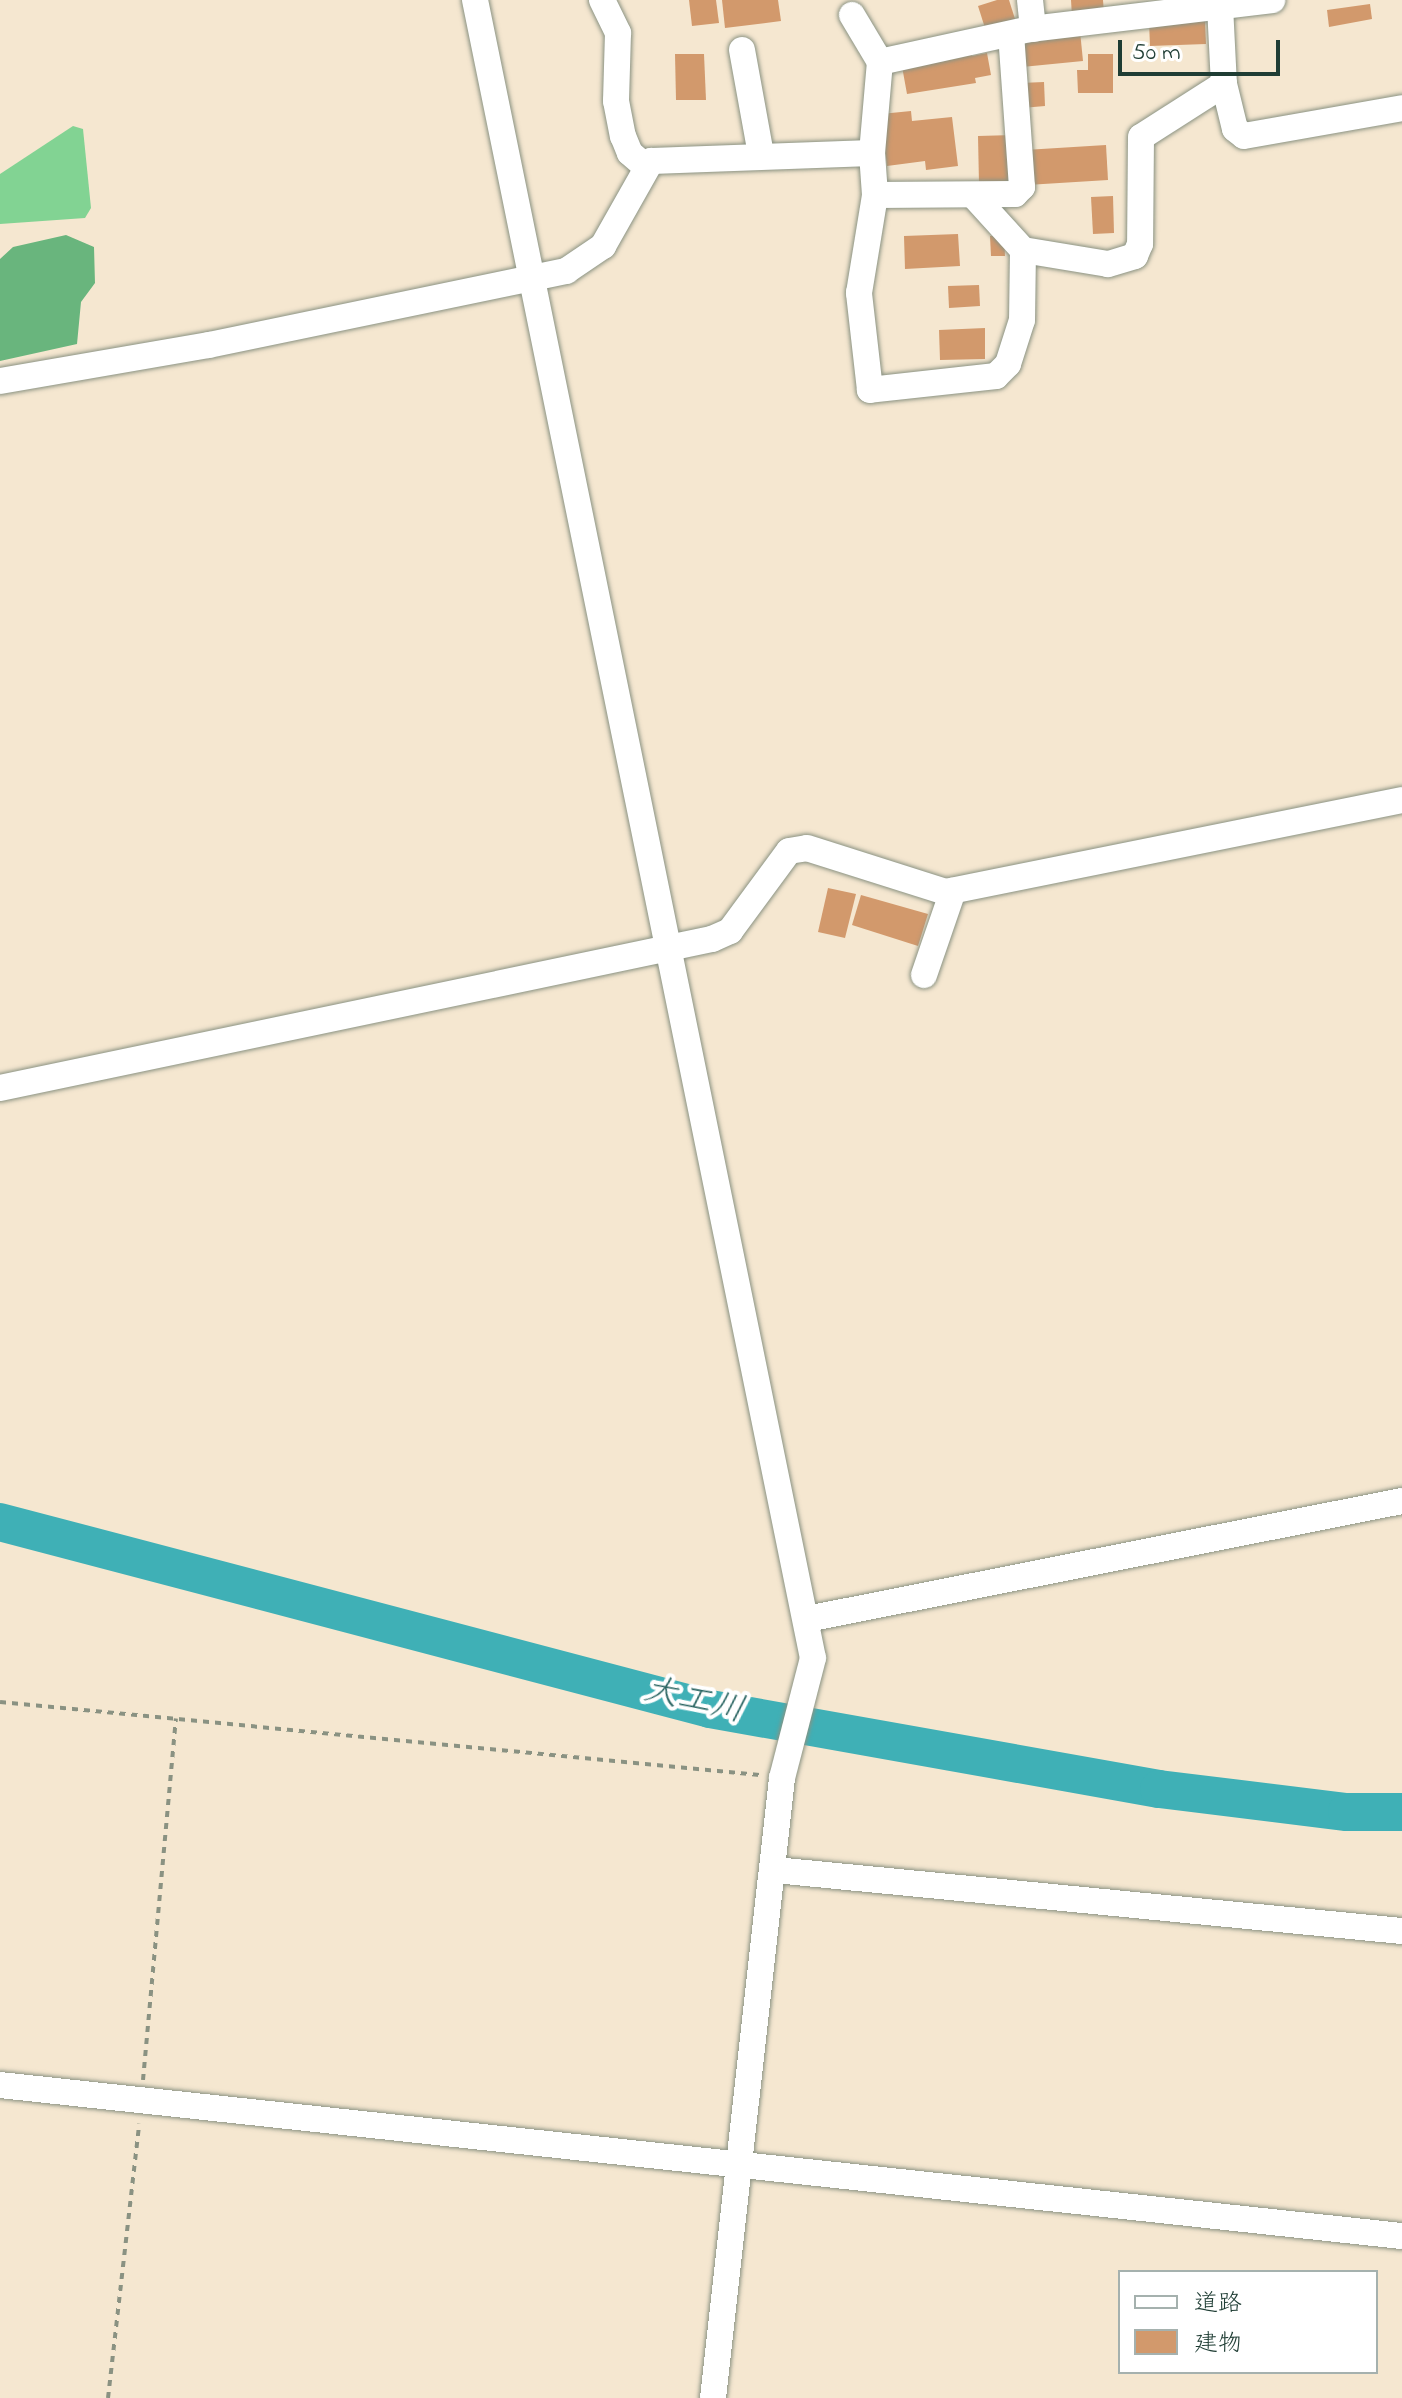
<!DOCTYPE html>
<html>
<head>
<meta charset="utf-8">
<style>
	body { margin:0 }
	#map { position:relative; width:1402px; height:2398px; overflow:hidden; background:#f5e7d0; font-family:"Indie Flower","Klee One",sans-serif }
	div>[style] { position:absolute }
	.green>* { inset:0; background:#82d393 }
	.forest>* { inset:0; background:#69b57d }
	.river>* { height:38px; margin:-19px; padding:0 19px; transform-origin:19px; border-radius:19px; background:#3fb0b6 }
	.building>* { inset:0; background:#d2996c }
	.path>* { height:4px; margin-top:-2px; transform-origin:0; background:repeating-linear-gradient(90deg,#8a9282 0 6px,transparent 0 12px) }
	.roads { filter:drop-shadow(0 0 2px #8a9282) drop-shadow(0 0 2px #8a9282) }
	.minor>* { height:26px; margin:-13px; padding:0 13px; transform-origin:13px; border-radius:13px; background:#fff }
	span { translate:-50% -50%; white-space:nowrap; text-align:center; line-height:1.15; -webkit-text-stroke:8px #fff; paint-order:stroke }
	.water-label { font-size:34px; color:#2a6562; font-style:italic }
	.legend { position:absolute; left:1118px; top:2270px; width:260px; height:104px; box-sizing:border-box; background:#fff; border:2px solid #a5b1ae; margin:0; padding:10px 14px; list-style:none; font-size:24px; color:#1f3d34 }
	.legend li { display:flex; align-items:center; gap:16px; height:40px }
	.legend b { width:40px; border:2px solid #a5b1ae }
	.scale { position:absolute; left:1118px; top:40px; width:162px; height:36px; box-sizing:border-box; border:4px solid #1f3d34; border-top:0; padding-left:10px; font-size:24px; line-height:28px; white-space:nowrap; color:#1f3d34; -webkit-text-stroke:6px #fff; paint-order:stroke }
</style>
</head>
<body>
<div id="map">
	<div class="green">
		<i style="clip-path:polygon(73px 126px,83px 129px,91px 208px,85px 218px,0 224px,0 174px)"></i>
	</div>
	<div class="forest">
		<i style="clip-path:polygon(66px 235px,94px 247px,95px 283px,81px 302px,77px 344px,0 361px,0 259px,13px 247px)"></i>
	</div>
	<div class="river">
		<i style="left:0;top:1522px;width:734px;rotate:14.76deg"></i>
		<i style="left:710px;top:1709px;width:456px;rotate:10.1deg"></i>
		<i style="left:1159px;top:1789px;width:189px;rotate:7deg"></i>
		<i style="left:1347px;top:1812px;width:55px"></i>
	</div>
	<div class="building">
		<i style="clip-path:polygon(689px 0,716px 0,719px 23px,692px 26px)"></i>
		<i style="clip-path:polygon(722px 0,778px 0,781px 21px,725px 28px)"></i>
		<i style="clip-path:polygon(997px 0,1009px 0,1015px 19px,985px 28px,978px 6px)"></i>
		<i style="clip-path:polygon(1071px 0,1103px 0,1104px 13px,1072px 16px)"></i>
		<i style="clip-path:polygon(1370px 4px,1372px 19px,1329px 27px,1327px 10px)"></i>
		<i style="clip-path:polygon(1205px 21px,1206px 44px,1150px 46px,1149px 22px)"></i>
		<i style="clip-path:polygon(1080px 31px,1083px 61px,1022px 67px,1019px 37px)"></i>
		<i style="clip-path:polygon(971px 51px,972px 56px,987px 53px,991px 75px,975px 78px,976px 83px,907px 94px,901px 61px)"></i>
		<i style="clip-path:polygon(675px 54px,704px 54px,706px 100px,676px 100px)"></i>
		<i style="clip-path:polygon(1088px 54px,1113px 54px,1113px 93px,1078px 93px,1077px 70px,1088px 70px)"></i>
		<i style="clip-path:polygon(1044px 82px,1045px 106px,1022px 108px,1021px 83px)"></i>
		<i style="clip-path:polygon(911px 111px,912px 121px,952px 117px,958px 166px,926px 170px,925px 161px,887px 166px,881px 114px)"></i>
		<i style="clip-path:polygon(1013px 135px,1014px 183px,979px 184px,978px 136px)"></i>
		<i style="clip-path:polygon(1106px 145px,1108px 180px,1027px 185px,1025px 150px)"></i>
		<i style="clip-path:polygon(1113px 196px,1114px 233px,1093px 234px,1091px 197px)"></i>
		<i style="clip-path:polygon(958px 234px,960px 266px,905px 269px,904px 236px)"></i>
		<i style="clip-path:polygon(990px 236px,1004px 236px,1005px 256px,991px 256px)"></i>
		<i style="clip-path:polygon(979px 285px,980px 306px,949px 308px,948px 286px)"></i>
		<i style="clip-path:polygon(985px 328px,985px 359px,940px 360px,939px 330px)"></i>
		<i style="clip-path:polygon(828px 888px,856px 894px,845px 938px,818px 932px)"></i>
		<i style="clip-path:polygon(861px 895px,928px 914px,918px 946px,852px 925px)"></i>
	</div>
	<div class="path">
		<i style="left:0;top:1702px;width:763px;rotate:5.49deg"></i>
		<i style="left:143px;top:2080px;width:363px;rotate:-84.8deg"></i>
		<i style="left:108px;top:2398px;width:276px;rotate:-83.5deg"></i>
	</div>
	<div class="roads">
		<div class="minor">
			<i style="left:475px;top:0;width:1692px;rotate:78.48deg"></i>
			<i style="left:813px;top:1658px;width:124px;rotate:104.5deg"></i>
			<i style="left:782px;top:1778px;width:624px;rotate:96.35deg"></i>
			<i style="left:602px;top:0;width:37px;rotate:64deg"></i>
			<i style="left:618px;top:33px;width:68px;rotate:91.7deg"></i>
			<i style="left:616px;top:101px;width:36px;rotate:79deg"></i>
			<i style="left:623px;top:136px;width:18px;rotate:68deg"></i>
			<i style="left:630px;top:153px;width:21px;rotate:41deg"></i>
			<i style="left:1030px;top:0;width:29px;rotate:84deg"></i>
			<i style="left:1220px;top:6px;width:78px;rotate:87.1deg"></i>
			<i style="left:1224px;top:84px;width:46px;rotate:76.3deg"></i>
			<i style="left:1235px;top:129px;width:11px;rotate:38deg"></i>
			<i style="left:1244px;top:136px;width:160px;rotate:-10deg"></i>
			<i style="left:852px;top:15px;width:55px;rotate:59.2deg"></i>
			<i style="left:742px;top:50px;width:107px;rotate:79.7deg"></i>
			<i style="left:1224px;top:84px;width:98px;rotate:147.4deg"></i>
			<i style="left:1141px;top:137px;width:107px;rotate:90.5deg"></i>
			<i style="left:1140px;top:244px;width:13px;rotate:113deg"></i>
			<i style="left:1135px;top:256px;width:28px;rotate:163deg"></i>
			<i style="left:1108px;top:264px;width:86px;rotate:-170.6deg"></i>
			<i style="left:1023px;top:250px;width:70px;rotate:90.8deg"></i>
			<i style="left:1022px;top:320px;width:46px;rotate:107.7deg"></i>
			<i style="left:1008px;top:364px;width:17px;rotate:135deg"></i>
			<i style="left:996px;top:376px;width:127px;rotate:173.7deg"></i>
			<i style="left:870px;top:390px;width:98px;rotate:-96.5deg"></i>
			<i style="left:859px;top:293px;width:99px;rotate:-80.7deg"></i>
			<i style="left:875px;top:195px;width:42px;rotate:-94.1deg"></i>
			<i style="left:872px;top:153px;width:91px;rotate:-85deg"></i>
			<i style="left:880px;top:62px;width:154px;rotate:-12.4deg"></i>
			<i style="left:1030px;top:29px;width:244px;rotate:-6.8deg"></i>
			<i style="left:875px;top:195px;width:140px;rotate:-0.4deg"></i>
			<i style="left:1015px;top:194px;width:10px;rotate:-45deg"></i>
			<i style="left:1022px;top:187px;width:153px;rotate:-94.1deg"></i>
			<i style="left:973px;top:195px;width:74px;rotate:47.7deg"></i>
			<i style="left:0;top:381px;width:212px;rotate:-9.8deg"></i>
			<i style="left:209px;top:345px;width:365px;rotate:-11.7deg"></i>
			<i style="left:566px;top:271px;width:45px;rotate:-34deg"></i>
			<i style="left:603px;top:246px;width:98px;rotate:-60.5deg"></i>
			<i style="left:651px;top:161px;width:221px;rotate:-2.1deg"></i>
			<i style="left:924px;top:975px;width:89px;rotate:-71deg"></i>
			<i style="left:0;top:1088px;width:727px;rotate:-11.82deg"></i>
			<i style="left:712px;top:939px;width:20px;rotate:-24deg"></i>
			<i style="left:730px;top:931px;width:99px;rotate:-53.6deg"></i>
			<i style="left:789px;top:851px;width:18px;rotate:-9deg"></i>
			<i style="left:807px;top:848px;width:146px;rotate:17.6deg"></i>
			<i style="left:946px;top:892px;width:465px;rotate:-11.4deg"></i>
			<i style="left:807px;top:1619px;width:607px;rotate:-11.22deg"></i>
			<i style="left:775px;top:1870px;width:630px;rotate:5.56deg"></i>
			<i style="left:0;top:2085px;width:1410px;rotate:6.15deg"></i>
		</div>
	</div>
	<div class="water-label">
		<span style="left:694px;top:1702px;rotate:13deg">大工川</span>
	</div>
	<ul class="legend">
	<li><b style="height:10px;background:#fff"></b>道路</li>
	<li><b style="height:22px;background:#d2996c"></b>建物</li>
	</ul>
	<div class="scale">50 m</div>
</div>
</body>
</html>
